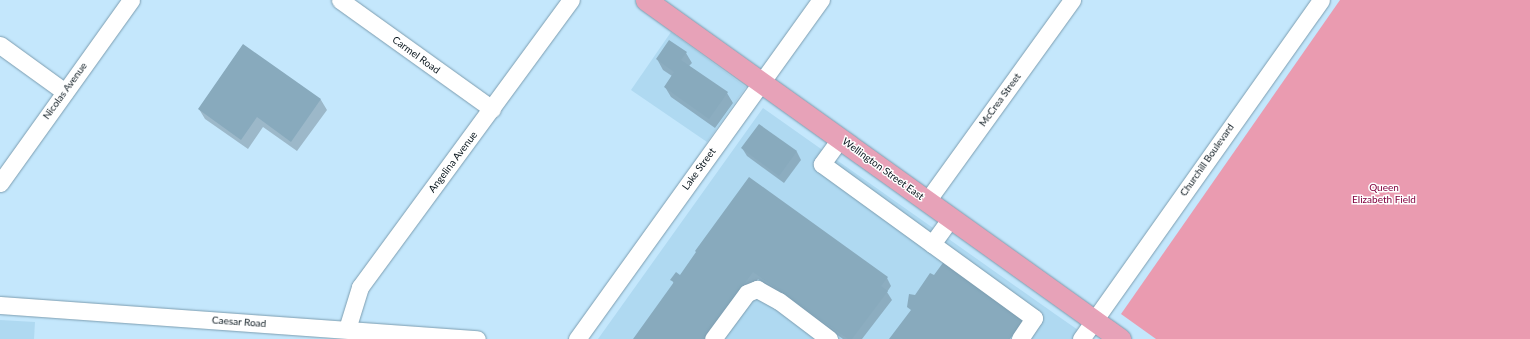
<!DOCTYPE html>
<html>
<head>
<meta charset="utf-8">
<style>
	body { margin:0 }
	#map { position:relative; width:1530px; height:339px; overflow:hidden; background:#c4e7fc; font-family:Lato,sans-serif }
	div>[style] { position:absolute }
	.built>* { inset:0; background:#afd9f1 }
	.green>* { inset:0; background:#ea9bb0 }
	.shadow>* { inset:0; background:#0003 }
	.building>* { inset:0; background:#88aabd }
	.roads { filter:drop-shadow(0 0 1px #7c9db0) drop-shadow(0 0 1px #7c9db0) }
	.minor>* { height:17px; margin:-8.5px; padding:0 8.5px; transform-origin:8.5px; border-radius:8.5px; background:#fff }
	.major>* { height:21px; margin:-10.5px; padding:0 10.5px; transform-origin:10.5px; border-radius:10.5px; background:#e7a2b8 }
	span { translate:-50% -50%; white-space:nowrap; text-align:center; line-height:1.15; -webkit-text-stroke:3px #fff; paint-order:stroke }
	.street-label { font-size:10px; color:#0b181f }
	.park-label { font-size:10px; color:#80003d }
</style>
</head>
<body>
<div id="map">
	<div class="built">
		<i style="clip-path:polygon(671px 32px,746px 87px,707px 142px,631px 90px)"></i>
		<i style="clip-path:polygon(763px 108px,1055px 314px,1091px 339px,598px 339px)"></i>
		<i style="clip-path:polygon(0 320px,35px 322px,34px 339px,0 339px)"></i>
	</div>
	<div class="green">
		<i style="clip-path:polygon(1340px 0,1530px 0,1530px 339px,1156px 339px,1121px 314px)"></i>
	</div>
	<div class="shadow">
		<i style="clip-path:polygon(243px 45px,321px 100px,327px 110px,297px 151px,263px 127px,248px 149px,205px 119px,199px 109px)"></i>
		<i style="clip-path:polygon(686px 53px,692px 63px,689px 66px,727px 93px,733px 103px,715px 128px,671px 97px,665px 87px,672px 76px,663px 70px,657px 59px)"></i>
		<i style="clip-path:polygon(759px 125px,797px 152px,801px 160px,784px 183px,747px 156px,742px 148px)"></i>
		<i style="clip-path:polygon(697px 253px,887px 278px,891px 286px,887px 292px,892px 300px,862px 339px,843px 339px,758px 279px,715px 339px,634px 339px,674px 284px,672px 280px,680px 276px)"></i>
	</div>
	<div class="building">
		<i style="clip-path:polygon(669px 40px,687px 52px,681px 60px,728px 92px,709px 119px,664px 87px,674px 72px,656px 59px)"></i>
		<i style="clip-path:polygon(243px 44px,321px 99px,291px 142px,257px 117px,241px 140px,198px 109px)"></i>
		<i style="clip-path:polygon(759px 124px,797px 151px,779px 176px,741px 148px)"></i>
		<i style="clip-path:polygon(749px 177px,888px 277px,881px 286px,888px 291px,852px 339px,848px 339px,753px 272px,704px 339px,633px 339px,674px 282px,670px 280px,676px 272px,680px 275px,696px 252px,695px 251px)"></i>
		<i style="clip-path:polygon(945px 260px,1026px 318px,1010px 339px,889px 339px,911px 310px,907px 307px,909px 294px,915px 295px,930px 273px,934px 275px)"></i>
	</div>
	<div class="roads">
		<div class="minor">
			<i style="left:340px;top:0;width:187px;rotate:35.6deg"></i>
			<i style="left:0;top:45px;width:80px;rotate:35.9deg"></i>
			<i style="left:840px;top:139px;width:31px;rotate:126deg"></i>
			<i style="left:822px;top:164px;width:262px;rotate:36deg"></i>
			<i style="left:1034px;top:318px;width:25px;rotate:124deg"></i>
			<i style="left:0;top:183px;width:225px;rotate:-54.4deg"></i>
			<i style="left:927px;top:201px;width:248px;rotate:-54.2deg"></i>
			<i style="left:932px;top:244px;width:32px;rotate:-54deg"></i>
			<i style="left:0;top:305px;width:478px;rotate:4.1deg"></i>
			<i style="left:347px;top:329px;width:44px;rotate:-72.8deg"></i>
			<i style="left:360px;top:287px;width:356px;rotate:-53.7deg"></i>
			<i style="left:577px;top:339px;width:418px;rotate:-54.3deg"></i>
			<i style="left:713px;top:339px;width:57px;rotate:-53.5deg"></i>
			<i style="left:747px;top:293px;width:11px;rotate:-22deg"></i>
			<i style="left:757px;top:289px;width:25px;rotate:29deg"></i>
			<i style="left:779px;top:301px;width:63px;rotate:37.2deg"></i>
			<i style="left:1081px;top:339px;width:415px;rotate:-54.7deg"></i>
		</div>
		<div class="major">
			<i style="left:646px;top:0;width:583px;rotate:35.57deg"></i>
		</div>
	</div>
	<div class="street-label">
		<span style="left:416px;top:55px;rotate:36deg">Carmel Road</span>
		<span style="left:65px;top:91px;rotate:-54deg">Nicolas Avenue</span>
		<span style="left:1000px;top:100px;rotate:-54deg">McCrea Street</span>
		<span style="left:1207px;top:160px;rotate:-55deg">Churchill Boulevard</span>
		<span style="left:453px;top:162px;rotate:-53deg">Angelina Avenue</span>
		<span style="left:699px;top:169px;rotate:-54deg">Lake Street</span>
		<span style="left:883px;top:169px;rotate:36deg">Wellington Street East</span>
		<span style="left:239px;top:322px;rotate:4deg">Caesar Road</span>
	</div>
	<div class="park-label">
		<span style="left:1384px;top:193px">Queen<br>Elizabeth Field</span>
	</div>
</div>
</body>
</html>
